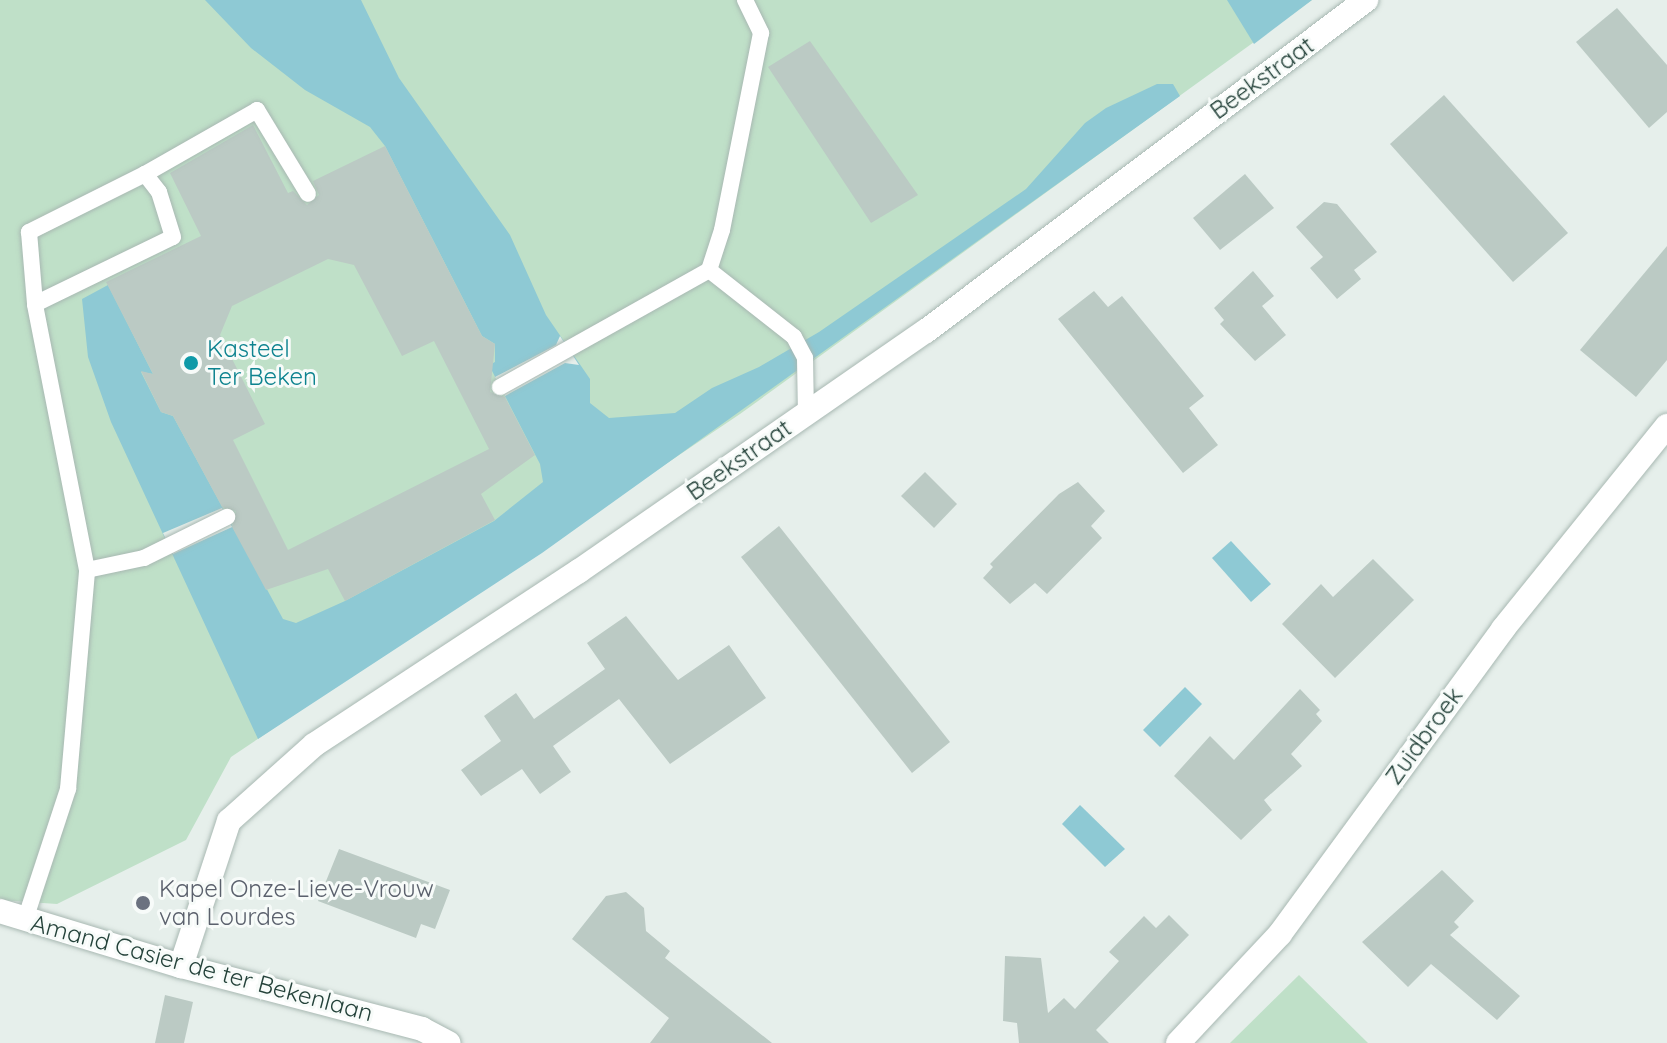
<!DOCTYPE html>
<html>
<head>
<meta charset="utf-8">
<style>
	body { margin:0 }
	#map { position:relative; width:1667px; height:1043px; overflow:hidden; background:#e6efeb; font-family:Quicksand,sans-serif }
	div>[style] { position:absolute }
	.green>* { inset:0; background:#bfe0c8 }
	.water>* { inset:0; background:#8ec9d4 }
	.pier>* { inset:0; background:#e6efeb }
	.building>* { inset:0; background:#bbcac4 }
	.roads { filter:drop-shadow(0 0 2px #a8b8b2) drop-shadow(0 0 2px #a8b8b2) }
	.lane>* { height:16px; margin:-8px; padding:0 8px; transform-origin:8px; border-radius:8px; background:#fff }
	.street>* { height:24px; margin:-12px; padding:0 12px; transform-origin:12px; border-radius:12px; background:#fff }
	.secondary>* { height:24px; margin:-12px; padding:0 12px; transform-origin:12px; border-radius:12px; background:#fff }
	.dots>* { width:22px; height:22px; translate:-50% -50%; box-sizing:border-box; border:4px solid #f7fbf9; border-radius:50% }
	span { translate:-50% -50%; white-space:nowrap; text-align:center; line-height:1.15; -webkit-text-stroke:6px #f7fbf9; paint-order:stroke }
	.street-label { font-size:24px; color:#24423a }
	.culture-label { font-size:24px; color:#0d838f }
	.left { translate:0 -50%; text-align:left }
	.worship-label { font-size:24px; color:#5b616d }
</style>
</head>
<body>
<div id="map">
	<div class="green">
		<i style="clip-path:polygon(0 0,1312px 0,740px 414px,231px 757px,186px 840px,57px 904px,0 900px)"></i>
		<i style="clip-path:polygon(1299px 975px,1368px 1043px,1230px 1043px)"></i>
	</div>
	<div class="water">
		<i style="clip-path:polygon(205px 0,361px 0,399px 78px,510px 235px,546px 315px,590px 379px,590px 403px,609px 418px,675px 413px,712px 388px,759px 367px,819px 332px,1026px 189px,1085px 123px,1106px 108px,1157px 84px,1173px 84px,1180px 96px,542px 553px,258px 739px,111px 422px,88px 357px,82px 299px,108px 285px,153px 374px,141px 372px,161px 412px,173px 416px,283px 619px,296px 623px,345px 601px,494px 521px,543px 482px,540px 464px,489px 365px,495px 362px,495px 344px,482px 336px,385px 146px,370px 127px,305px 90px,251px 48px)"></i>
		<i style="clip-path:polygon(1227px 0,1312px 0,1254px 44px)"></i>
		<i style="clip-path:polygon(1231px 541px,1271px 584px,1251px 602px,1212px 558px)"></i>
		<i style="clip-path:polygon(1185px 687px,1202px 704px,1160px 747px,1143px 730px)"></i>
		<i style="clip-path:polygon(1080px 805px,1125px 849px,1105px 867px,1062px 824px)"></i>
	</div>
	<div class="pier">
		<i style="clip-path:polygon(560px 336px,579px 365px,565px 363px,505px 396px,495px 377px,556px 345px)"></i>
		<i style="clip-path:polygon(222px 508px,232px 527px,173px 554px,163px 533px)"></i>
	</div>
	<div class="building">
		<i style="clip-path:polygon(1617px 8px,1667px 65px,1667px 112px,1649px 128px,1576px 42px)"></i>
		<i style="clip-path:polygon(810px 41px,918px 195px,871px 223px,768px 67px)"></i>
		<i style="clip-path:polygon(1444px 95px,1568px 233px,1513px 282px,1390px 144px)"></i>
		<i style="clip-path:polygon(evenodd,253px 125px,288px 193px,293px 191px,307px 205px,319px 195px,313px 181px,385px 146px,482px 336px,495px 344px,490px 392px,505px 397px,535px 455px,481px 494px,495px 520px,345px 601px,328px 569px,266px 590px,232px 527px,236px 511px,222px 507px,173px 416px,161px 412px,141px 371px,153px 374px,106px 282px,201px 236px,170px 173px,253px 125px,328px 259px,354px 265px,402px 356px,434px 341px,489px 449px,288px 550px,233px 440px,265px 424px,220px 335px,232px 306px,328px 259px)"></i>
		<i style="clip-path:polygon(1245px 174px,1274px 208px,1220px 250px,1193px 218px)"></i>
		<i style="clip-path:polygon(1324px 202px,1337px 204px,1377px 252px,1354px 270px,1361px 279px,1337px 299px,1310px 268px,1323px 257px,1296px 227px)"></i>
		<i style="clip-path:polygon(1667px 246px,1667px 360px,1636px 397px,1580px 350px)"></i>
		<i style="clip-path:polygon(1253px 271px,1274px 296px,1262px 306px,1286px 335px,1255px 361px,1220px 324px,1224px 320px,1214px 308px)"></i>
		<i style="clip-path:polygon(1094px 291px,1108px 307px,1122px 296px,1204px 396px,1189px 408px,1218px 445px,1183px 473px,1058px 319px)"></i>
		<i style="clip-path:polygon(925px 472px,957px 504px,934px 528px,901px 496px)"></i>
		<i style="clip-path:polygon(1078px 482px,1105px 511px,1091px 526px,1102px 538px,1047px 594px,1035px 583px,1010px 604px,983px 578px,993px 567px,990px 564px,1059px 494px)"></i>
		<i style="clip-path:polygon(779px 526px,950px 742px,912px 773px,741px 557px)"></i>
		<i style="clip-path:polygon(1373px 559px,1414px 600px,1335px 678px,1282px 624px,1321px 584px,1333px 597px)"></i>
		<i style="clip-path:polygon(626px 616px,678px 680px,729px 645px,766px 698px,670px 764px,619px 699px,553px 746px,571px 772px,540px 794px,522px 769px,481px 796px,461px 770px,501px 741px,484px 716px,516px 693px,534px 719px,605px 669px,587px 643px)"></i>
		<i style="clip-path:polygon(1300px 689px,1320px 710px,1316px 714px,1322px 721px,1291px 754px,1302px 766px,1264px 800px,1272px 810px,1241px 840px,1174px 776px,1210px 736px,1234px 760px)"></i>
		<i style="clip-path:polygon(339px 849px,450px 890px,435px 929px,421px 924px,416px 938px,318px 901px)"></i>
		<i style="clip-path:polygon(1442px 870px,1474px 901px,1454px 922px,1459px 927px,1450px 935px,1520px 996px,1497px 1020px,1431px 964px,1408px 987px,1362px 942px)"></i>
		<i style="clip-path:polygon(626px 892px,644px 908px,646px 931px,670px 951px,665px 958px,772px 1043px,650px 1043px,669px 1018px,572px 939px,606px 896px)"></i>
		<i style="clip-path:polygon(1169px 915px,1189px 935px,1096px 1030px,1109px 1043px,1019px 1043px,1017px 1023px,1003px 1021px,1005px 956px,1041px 958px,1048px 1013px,1064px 998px,1075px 1009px,1119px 961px,1109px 952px,1144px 916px,1156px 928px)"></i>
		<i style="clip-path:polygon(165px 995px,193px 1002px,184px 1043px,155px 1043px)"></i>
	</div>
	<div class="roads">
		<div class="lane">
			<i style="left:745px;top:0;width:37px;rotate:64deg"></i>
			<i style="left:761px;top:33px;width:201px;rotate:101.2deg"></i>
			<i style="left:722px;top:230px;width:42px;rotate:108deg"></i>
			<i style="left:709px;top:270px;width:108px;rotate:38.2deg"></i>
			<i style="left:794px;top:337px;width:24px;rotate:62deg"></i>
			<i style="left:805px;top:358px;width:56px;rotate:89deg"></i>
			<i style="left:145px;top:174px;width:129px;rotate:-29.7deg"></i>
			<i style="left:257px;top:110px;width:98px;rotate:58.7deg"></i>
			<i style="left:500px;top:387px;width:240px;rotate:-29.2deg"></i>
			<i style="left:87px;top:570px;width:58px;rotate:-11.9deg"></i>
			<i style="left:144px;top:558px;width:93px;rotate:-26.3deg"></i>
			<i style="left:25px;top:920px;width:138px;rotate:-71.8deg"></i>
			<i style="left:68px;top:789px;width:220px;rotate:-85deg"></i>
			<i style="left:87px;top:570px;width:271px;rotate:-101.1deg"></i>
			<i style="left:35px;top:304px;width:153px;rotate:-25.9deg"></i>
			<i style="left:173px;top:237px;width:47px;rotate:-107.3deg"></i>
			<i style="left:159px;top:192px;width:23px;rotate:-128deg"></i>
			<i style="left:145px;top:174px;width:130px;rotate:153.4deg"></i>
			<i style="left:29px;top:232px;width:72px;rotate:85.2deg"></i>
		</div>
		<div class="street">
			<i style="left:181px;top:966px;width:249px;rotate:14.6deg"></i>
			<i style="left:422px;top:1029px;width:30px;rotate:28deg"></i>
			<i style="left:1178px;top:1043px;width:149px;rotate:-46.9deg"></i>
			<i style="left:1280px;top:934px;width:378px;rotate:-53.8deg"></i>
			<i style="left:1503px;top:629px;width:261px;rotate:-51.1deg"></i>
		</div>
		<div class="secondary">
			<i style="left:0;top:911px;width:189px;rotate:16.9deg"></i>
			<i style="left:181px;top:966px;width:153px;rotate:-71.7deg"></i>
			<i style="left:229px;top:821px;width:114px;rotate:-41.8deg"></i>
			<i style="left:314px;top:745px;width:317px;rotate:-33.3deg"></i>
			<i style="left:579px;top:571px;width:422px;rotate:-34.7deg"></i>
			<i style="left:926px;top:331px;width:551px;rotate:-36.95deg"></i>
		</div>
	</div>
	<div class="dots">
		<i style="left:191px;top:363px;background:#0f9aa8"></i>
		<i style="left:143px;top:903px;background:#6b7280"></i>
	</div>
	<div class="street-label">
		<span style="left:1262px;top:78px;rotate:-36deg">Beekstraat</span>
		<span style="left:739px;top:460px;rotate:-35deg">Beekstraat</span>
		<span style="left:1424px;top:736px;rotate:-54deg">Zuidbroek</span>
		<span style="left:202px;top:968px;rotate:15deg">Amand Casier de ter Bekenlaan</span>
	</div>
	<div class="culture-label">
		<span class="left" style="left:207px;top:363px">Kasteel<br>Ter Beken</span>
	</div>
	<div class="worship-label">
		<span class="left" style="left:159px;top:903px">Kapel Onze-Lieve-Vrouw<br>van Lourdes</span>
	</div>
</div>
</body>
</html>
